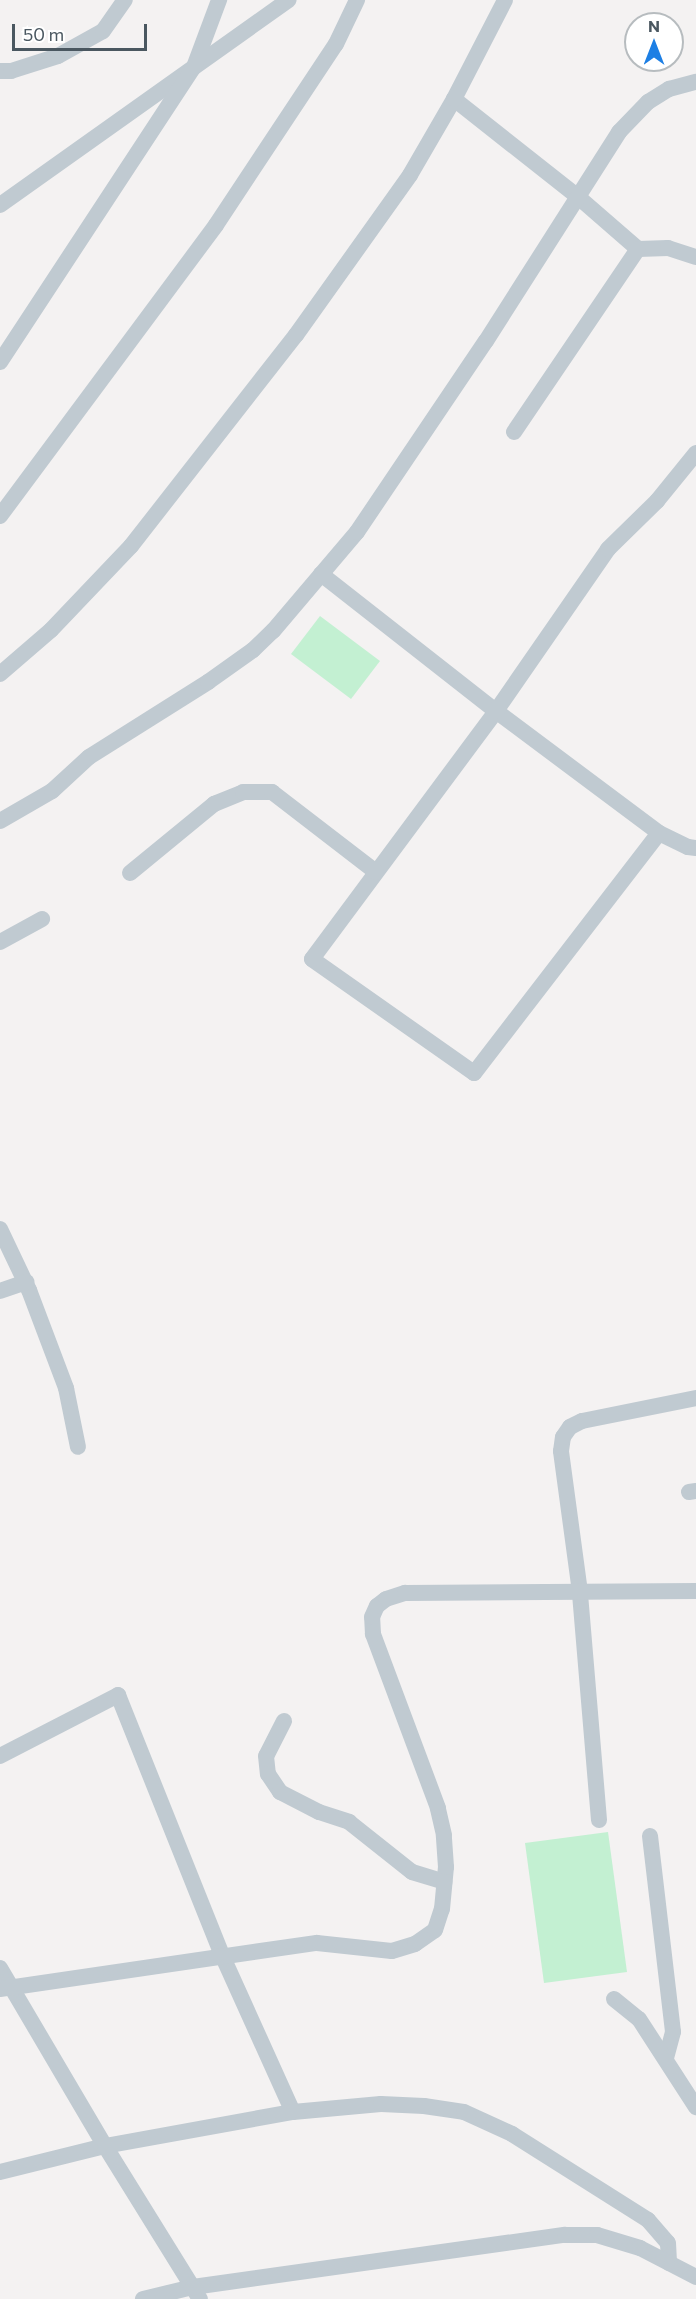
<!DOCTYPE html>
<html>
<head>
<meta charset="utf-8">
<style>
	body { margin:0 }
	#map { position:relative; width:696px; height:2299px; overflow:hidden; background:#f4f2f2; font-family:Commissioner,sans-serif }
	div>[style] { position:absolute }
	.green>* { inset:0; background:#c3f0d2 }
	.minor>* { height:16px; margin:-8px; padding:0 8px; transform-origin:8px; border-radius:8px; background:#c0cad1 }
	span { translate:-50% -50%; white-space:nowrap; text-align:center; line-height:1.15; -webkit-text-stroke:5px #fff; paint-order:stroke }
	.north { position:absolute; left:624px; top:12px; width:60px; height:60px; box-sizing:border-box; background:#fff; border:2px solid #b7bcbf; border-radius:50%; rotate:0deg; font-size:16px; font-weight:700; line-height:24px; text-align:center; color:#4a5760 }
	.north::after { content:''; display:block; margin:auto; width:21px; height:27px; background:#1d7fe4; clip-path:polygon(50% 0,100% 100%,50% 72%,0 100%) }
	.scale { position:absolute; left:12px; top:24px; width:135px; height:27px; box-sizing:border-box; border:3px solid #4a5760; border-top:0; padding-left:8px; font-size:18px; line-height:21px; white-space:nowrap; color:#4a5760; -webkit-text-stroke:4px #fff; paint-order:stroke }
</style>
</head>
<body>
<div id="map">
	<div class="green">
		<i style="clip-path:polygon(320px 616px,380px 661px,351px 699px,291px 654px)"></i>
		<i style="clip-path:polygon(608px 1832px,627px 1972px,544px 1983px,525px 1843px)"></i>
	</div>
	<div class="minor">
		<i style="left:0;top:71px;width:11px"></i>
		<i style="left:11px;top:71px;width:49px;rotate:-17.7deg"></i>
		<i style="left:58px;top:56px;width:51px;rotate:-29.1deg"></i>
		<i style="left:103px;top:31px;width:38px;rotate:-55deg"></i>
		<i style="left:454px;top:99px;width:157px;rotate:38.3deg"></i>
		<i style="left:577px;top:196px;width:81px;rotate:41deg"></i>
		<i style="left:638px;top:249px;width:30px;rotate:-2deg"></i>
		<i style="left:668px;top:248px;width:29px;rotate:18deg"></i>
		<i style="left:0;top:205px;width:354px;rotate:-35.4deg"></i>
		<i style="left:0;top:362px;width:353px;rotate:-56.7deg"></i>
		<i style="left:194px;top:67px;width:72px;rotate:-69.5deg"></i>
		<i style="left:514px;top:432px;width:221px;rotate:-55.9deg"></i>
		<i style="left:0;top:516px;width:362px;rotate:-53.4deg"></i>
		<i style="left:216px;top:225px;width:217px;rotate:-56.5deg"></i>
		<i style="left:336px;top:44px;width:49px;rotate:-64.5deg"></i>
		<i style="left:321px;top:574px;width:222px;rotate:38.1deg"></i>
		<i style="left:496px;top:711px;width:204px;rotate:36.8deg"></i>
		<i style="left:659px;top:833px;width:32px;rotate:26deg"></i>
		<i style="left:688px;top:847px;width:8px;rotate:7deg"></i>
		<i style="left:0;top:674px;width:67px;rotate:-40.8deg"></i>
		<i style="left:51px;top:630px;width:116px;rotate:-46.4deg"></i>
		<i style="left:131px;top:546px;width:268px;rotate:-52deg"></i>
		<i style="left:296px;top:335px;width:196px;rotate:-54.5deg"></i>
		<i style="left:410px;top:175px;width:88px;rotate:-59.9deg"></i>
		<i style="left:454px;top:99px;width:111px;rotate:-62.7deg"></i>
		<i style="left:0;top:821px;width:60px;rotate:-30deg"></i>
		<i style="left:52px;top:791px;width:50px;rotate:-42.6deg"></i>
		<i style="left:89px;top:757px;width:141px;rotate:-32.2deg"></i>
		<i style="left:208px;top:682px;width:55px;rotate:-35.4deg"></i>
		<i style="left:253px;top:650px;width:28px;rotate:-44deg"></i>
		<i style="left:273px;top:631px;width:130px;rotate:-49.7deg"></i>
		<i style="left:357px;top:532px;width:230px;rotate:-56deg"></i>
		<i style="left:486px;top:341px;width:248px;rotate:-57.5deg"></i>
		<i style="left:619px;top:132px;width:42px;rotate:-46deg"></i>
		<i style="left:648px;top:102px;width:25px;rotate:-32deg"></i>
		<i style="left:669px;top:89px;width:28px;rotate:-15deg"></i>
		<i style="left:659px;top:833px;width:303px;rotate:127.6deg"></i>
		<i style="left:474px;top:1073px;width:198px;rotate:-144.9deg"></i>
		<i style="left:312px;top:959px;width:309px;rotate:-53.4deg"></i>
		<i style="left:496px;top:711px;width:197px;rotate:-55.3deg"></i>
		<i style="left:608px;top:549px;width:69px;rotate:-44.4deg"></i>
		<i style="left:657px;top:501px;width:62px;rotate:-50.9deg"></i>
		<i style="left:130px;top:873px;width:109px;rotate:-39.4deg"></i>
		<i style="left:214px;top:804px;width:31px;rotate:-22deg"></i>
		<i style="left:243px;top:792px;width:29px"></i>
		<i style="left:272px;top:792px;width:131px;rotate:37.6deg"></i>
		<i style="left:0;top:942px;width:48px;rotate:-28.7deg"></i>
		<i style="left:0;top:1229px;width:68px;rotate:64.6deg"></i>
		<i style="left:29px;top:1290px;width:105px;rotate:69.3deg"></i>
		<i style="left:66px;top:1388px;width:60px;rotate:78.5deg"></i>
		<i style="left:0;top:1291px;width:28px;rotate:-19deg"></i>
		<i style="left:689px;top:1492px;width:7px;rotate:-8deg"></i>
		<i style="left:284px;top:1721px;width:39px;rotate:117deg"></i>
		<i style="left:266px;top:1756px;width:18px;rotate:84deg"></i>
		<i style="left:268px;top:1774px;width:22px;rotate:56deg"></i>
		<i style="left:280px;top:1792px;width:44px;rotate:27.1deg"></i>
		<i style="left:319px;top:1812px;width:32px;rotate:18deg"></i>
		<i style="left:349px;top:1822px;width:80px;rotate:38.4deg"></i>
		<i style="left:412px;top:1872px;width:34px;rotate:17deg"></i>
		<i style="left:0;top:1756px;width:133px;rotate:-27.3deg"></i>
		<i style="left:118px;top:1695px;width:280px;rotate:68.2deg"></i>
		<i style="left:222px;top:1955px;width:172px;rotate:65.7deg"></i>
		<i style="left:599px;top:1820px;width:229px;rotate:-94.8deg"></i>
		<i style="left:580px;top:1592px;width:142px;rotate:-97.7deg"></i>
		<i style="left:561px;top:1451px;width:14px;rotate:-82deg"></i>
		<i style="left:563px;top:1437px;width:12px;rotate:-55deg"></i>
		<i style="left:570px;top:1427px;width:13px;rotate:-27deg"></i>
		<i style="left:582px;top:1421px;width:116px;rotate:-11.4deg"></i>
		<i style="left:650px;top:1836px;width:197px;rotate:83.3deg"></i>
		<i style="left:673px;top:2032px;width:28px;rotate:105deg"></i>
		<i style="left:0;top:1968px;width:207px;rotate:59.5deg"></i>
		<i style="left:105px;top:2146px;width:180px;rotate:58.2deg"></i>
		<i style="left:0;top:1989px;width:320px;rotate:-8.3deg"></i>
		<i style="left:317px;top:1943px;width:75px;rotate:6.1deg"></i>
		<i style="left:392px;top:1951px;width:24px;rotate:-17deg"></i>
		<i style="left:415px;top:1944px;width:24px;rotate:-35deg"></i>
		<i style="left:435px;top:1930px;width:22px;rotate:-72deg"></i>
		<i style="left:442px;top:1909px;width:42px;rotate:-84.6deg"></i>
		<i style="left:446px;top:1867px;width:32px;rotate:-94deg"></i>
		<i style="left:444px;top:1835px;width:28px;rotate:-103deg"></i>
		<i style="left:438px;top:1808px;width:186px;rotate:-110.5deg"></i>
		<i style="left:373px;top:1634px;width:17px;rotate:-93deg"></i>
		<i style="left:372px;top:1617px;width:12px;rotate:-66deg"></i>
		<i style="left:377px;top:1606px;width:11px;rotate:-38deg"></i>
		<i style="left:386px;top:1599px;width:20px;rotate:-18deg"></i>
		<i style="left:405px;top:1593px;width:291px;rotate:-0.4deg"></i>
		<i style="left:614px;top:1999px;width:32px;rotate:39deg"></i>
		<i style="left:639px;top:2019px;width:105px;rotate:57.1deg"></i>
		<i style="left:0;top:2172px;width:108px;rotate:-13.9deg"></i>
		<i style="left:105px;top:2146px;width:191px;rotate:-10.3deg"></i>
		<i style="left:293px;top:2112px;width:88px;rotate:-5.2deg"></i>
		<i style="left:381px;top:2104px;width:43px;rotate:2.7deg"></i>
		<i style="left:424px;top:2106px;width:40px;rotate:8.5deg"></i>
		<i style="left:464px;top:2112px;width:53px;rotate:24.6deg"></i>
		<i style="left:512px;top:2134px;width:161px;rotate:32.3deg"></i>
		<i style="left:648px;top:2220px;width:30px;rotate:49deg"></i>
		<i style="left:668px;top:2243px;width:20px;rotate:87deg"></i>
		<i style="left:143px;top:2299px;width:51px;rotate:-13.5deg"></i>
		<i style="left:193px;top:2287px;width:376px;rotate:-8deg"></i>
		<i style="left:565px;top:2235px;width:32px"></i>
		<i style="left:597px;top:2235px;width:45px;rotate:16.8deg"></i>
		<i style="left:640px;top:2248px;width:63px;rotate:27.4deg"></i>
	</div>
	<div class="north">N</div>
	<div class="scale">50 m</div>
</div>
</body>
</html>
